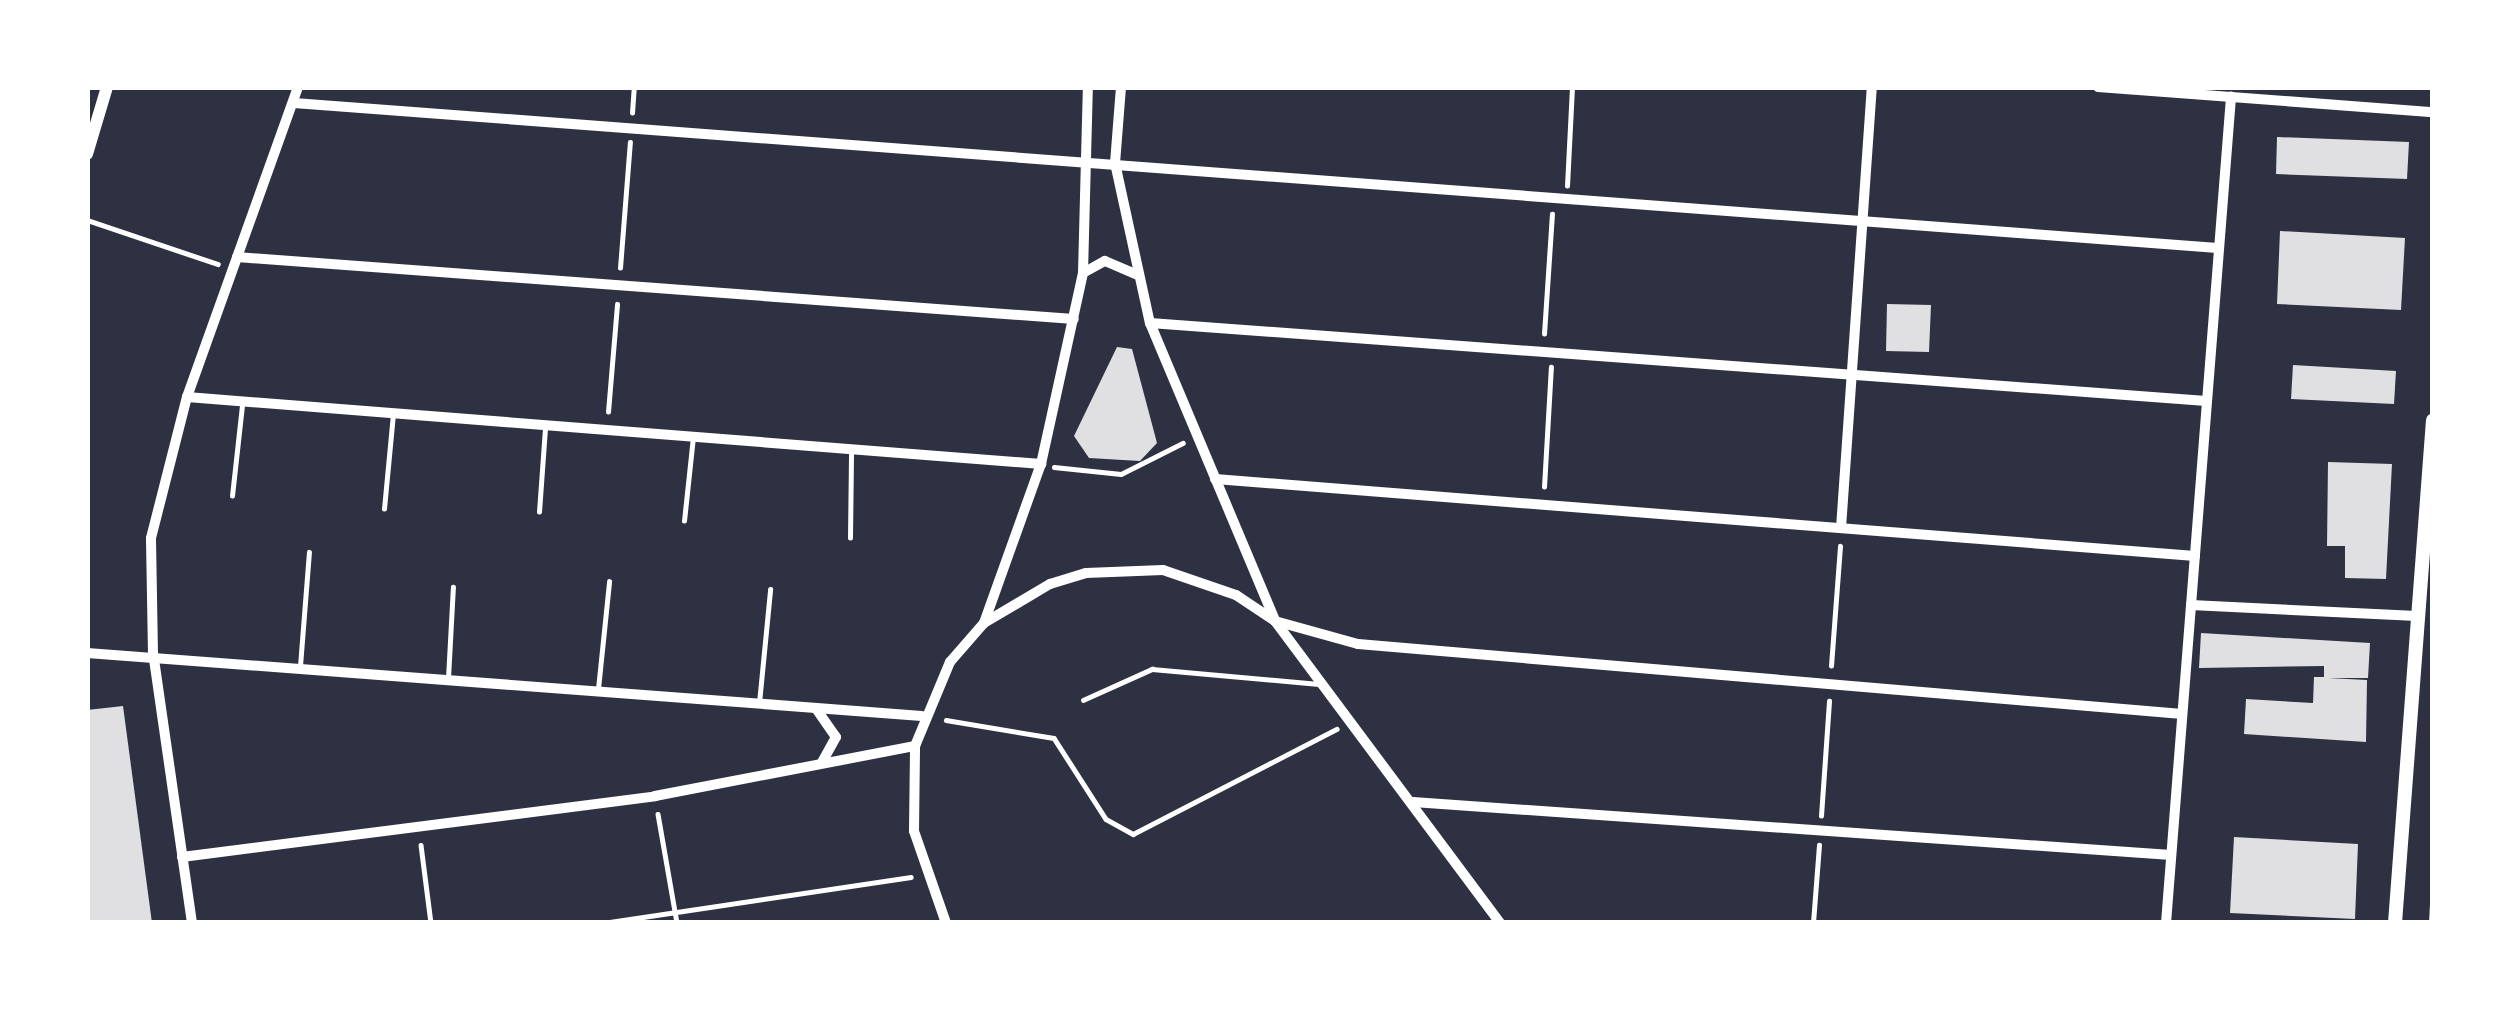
<!DOCTYPE html>
<html>
<head>
<meta charset="utf-8">
<style>
	body { margin:0 }
	#map { position:relative; width:2520px; height:1010px; overflow:hidden; background:#2d3142; font-family:"Nunito Sans",sans-serif }
	div>[style] { position:absolute }
	.building>* { inset:0; background:#e0e0e3 }
	.path>* { height:4.5px; margin:-2.25px; padding:0 2.25px; transform-origin:2.25px; border-radius:2.25px; background:#fff }
	.service>* { height:4.5px; margin:-2.25px; padding:0 2.25px; transform-origin:2.25px; border-radius:2.25px; background:#fff }
	.minor>* { height:10px; margin:-5px; padding:0 5px; transform-origin:5px; border-radius:5px; background:#fff }
	.tertiary>* { height:12px; margin:-6px; padding:0 6px; transform-origin:6px; border-radius:6px; background:#fff }
	.secondary>* { height:14px; margin:-7px; padding:0 7px; transform-origin:7px; border-radius:7px; background:#fff }
	span { translate:-50% -50%; white-space:nowrap; text-align:center; line-height:1.15; -webkit-text-stroke:12px #fff; paint-order:stroke }
	.frame { position:absolute; inset:0; border:90px solid #fff; pointer-events:none }
</style>
</head>
<body>
<div id="map">
	<div class="building">
		<i style="clip-path:polygon(2277px 137px,2409px 142px,2407px 179px,2276px 174px)"></i>
		<i style="clip-path:polygon(2280px 231px,2405px 238px,2401px 310px,2277px 304px)"></i>
		<i style="clip-path:polygon(1887px 304px,1931px 305px,1929px 352px,1886px 351px)"></i>
		<i style="clip-path:polygon(1117px 347px,1132px 349px,1157px 443px,1140px 461px,1089px 458px,1074px 436px)"></i>
		<i style="clip-path:polygon(2293px 365px,2396px 371px,2394px 404px,2291px 399px)"></i>
		<i style="clip-path:polygon(2328px 462px,2392px 464px,2386px 579px,2345px 578px,2345px 546px,2327px 546px)"></i>
		<i style="clip-path:polygon(2201px 633px,2370px 643px,2368px 678px,2328px 678px,2367px 680px,2366px 742px,2244px 734px,2246px 699px,2313px 703px,2314px 677px,2324px 677px,2324px 666px,2199px 668px)"></i>
		<i style="clip-path:polygon(123px 706px,152px 923px,87px 923px,87px 710px)"></i>
		<i style="clip-path:polygon(2234px 837px,2358px 844px,2355px 919px,2230px 913px)"></i>
	</div>
	<div class="path">
		<i style="left:632px;top:113px;width:26px;rotate:-86deg"></i>
		<i style="left:1567px;top:186px;width:99px;rotate:-87.1deg"></i>
		<i style="left:87px;top:220px;width:138px;rotate:18.6deg"></i>
		<i style="left:620px;top:268px;width:126px;rotate:-85.5deg"></i>
		<i style="left:1544px;top:334px;width:120px;rotate:-86.2deg"></i>
		<i style="left:608px;top:412px;width:108px;rotate:-85.2deg"></i>
		<i style="left:1054px;top:467px;width:67px;rotate:6deg"></i>
		<i style="left:1121px;top:474px;width:69px;rotate:-26.6deg"></i>
		<i style="left:1544px;top:487px;width:120px;rotate:-86.7deg"></i>
		<i style="left:1831px;top:666px;width:120px;rotate:-85.7deg"></i>
		<i style="left:946px;top:720px;width:109px;rotate:9.5deg"></i>
		<i style="left:1054px;top:738px;width:96px;rotate:57.3deg"></i>
		<i style="left:1106px;top:819px;width:31px;rotate:29deg"></i>
		<i style="left:1133px;top:834px;width:229px;rotate:-27.3deg"></i>
		<i style="left:658px;top:814px;width:111px;rotate:80.1deg"></i>
		<i style="left:1821px;top:816px;width:115px;rotate:-86deg"></i>
		<i style="left:421px;top:845px;width:79px;rotate:82.7deg"></i>
		<i style="left:603px;top:923px;width:311px;rotate:-8.5deg"></i>
		<i style="left:1813px;top:923px;width:78px;rotate:-85.6deg"></i>
		<i style="left:2431px;top:923px;width:33px;rotate:-87deg"></i>
	</div>
	<div class="service">
		<i style="left:232px;top:496px;width:91px;rotate:-83.7deg"></i>
		<i style="left:384px;top:509px;width:95px;rotate:-84.6deg"></i>
		<i style="left:539px;top:512px;width:84px;rotate:-85.9deg"></i>
		<i style="left:684px;top:521px;width:84px;rotate:-83.9deg"></i>
		<i style="left:850px;top:538px;width:85px;rotate:-89.3deg"></i>
		<i style="left:300px;top:666px;width:114px;rotate:-85.5deg"></i>
		<i style="left:448px;top:678px;width:91px;rotate:-86.9deg"></i>
		<i style="left:598px;top:689px;width:108px;rotate:-84.1deg"></i>
		<i style="left:1083px;top:700px;width:76px;rotate:-24.2deg"></i>
		<i style="left:1152px;top:669px;width:170px;rotate:5.1deg"></i>
		<i style="left:759px;top:703px;width:114px;rotate:-84.4deg"></i>
	</div>
	<div class="minor">
		<i style="left:1121px;top:87px;width:76px;rotate:94.5deg"></i>
		<i style="left:1115px;top:163px;width:164px;rotate:77.7deg"></i>
		<i style="left:1150px;top:323px;width:323px;rotate:67.2deg"></i>
		<i style="left:1275px;top:621px;width:377px;rotate:53.3deg"></i>
		<i style="left:2098px;top:87px;width:336px;rotate:4.3deg"></i>
		<i style="left:294px;top:103px;width:1929px;rotate:4.31deg"></i>
		<i style="left:237px;top:257px;width:839px;rotate:4.24deg"></i>
		<i style="left:1083px;top:273px;width:25px;rotate:-29deg"></i>
		<i style="left:1105px;top:261px;width:34px;rotate:23deg"></i>
		<i style="left:1150px;top:323px;width:1059px;rotate:4.22deg"></i>
		<i style="left:187px;top:397px;width:857px;rotate:4.49deg"></i>
		<i style="left:1215px;top:479px;width:983px;rotate:4.49deg"></i>
		<i style="left:1841px;top:528px;width:442px;rotate:-86deg"></i>
		<i style="left:2191px;top:605px;width:226px;rotate:2.8deg"></i>
		<i style="left:984px;top:623px;width:77px;rotate:-30.6deg"></i>
		<i style="left:1050px;top:584px;width:38px;rotate:-17deg"></i>
		<i style="left:1086px;top:573px;width:77px;rotate:-2.2deg"></i>
		<i style="left:1163px;top:570px;width:77px;rotate:18.9deg"></i>
		<i style="left:1236px;top:595px;width:47px;rotate:33.7deg"></i>
		<i style="left:1275px;top:621px;width:86px;rotate:15.5deg"></i>
		<i style="left:1358px;top:644px;width:827px;rotate:4.86deg"></i>
		<i style="left:87px;top:653px;width:837px;rotate:4.31deg"></i>
		<i style="left:817px;top:710px;width:33px;rotate:55deg"></i>
		<i style="left:836px;top:737px;width:29px;rotate:119deg"></i>
		<i style="left:1413px;top:802px;width:760px;rotate:4deg"></i>
		<i style="left:182px;top:857px;width:477px;rotate:-7.3deg"></i>
		<i style="left:655px;top:796px;width:265px;rotate:-10.9deg"></i>
		<i style="left:192px;top:923px;width:272px;rotate:-98.2deg"></i>
		<i style="left:153px;top:654px;width:116px;rotate:-91deg"></i>
		<i style="left:151px;top:538px;width:146px;rotate:-75.7deg"></i>
		<i style="left:187px;top:397px;width:329px;rotate:-70.3deg"></i>
		<i style="left:946px;top:923px;width:97px;rotate:-109.2deg"></i>
		<i style="left:914px;top:831px;width:85px;rotate:-89.3deg"></i>
		<i style="left:915px;top:746px;width:91px;rotate:-67.4deg"></i>
		<i style="left:950px;top:662px;width:52px;rotate:-48.9deg"></i>
		<i style="left:984px;top:623px;width:169px;rotate:-70.3deg"></i>
		<i style="left:1041px;top:464px;width:196px;rotate:-77.6deg"></i>
		<i style="left:1083px;top:273px;width:186px;rotate:-88.5deg"></i>
		<i style="left:2166px;top:923px;width:829px;rotate:-85.5deg"></i>
	</div>
	<div class="tertiary">
		<i style="left:87px;top:154px;width:70px;rotate:-73.4deg"></i>
	</div>
	<div class="secondary">
		<i style="left:2395px;top:923px;width:504px;rotate:-85.68deg"></i>
	</div>
	<div class="frame"></div>
</div>
</body>
</html>
